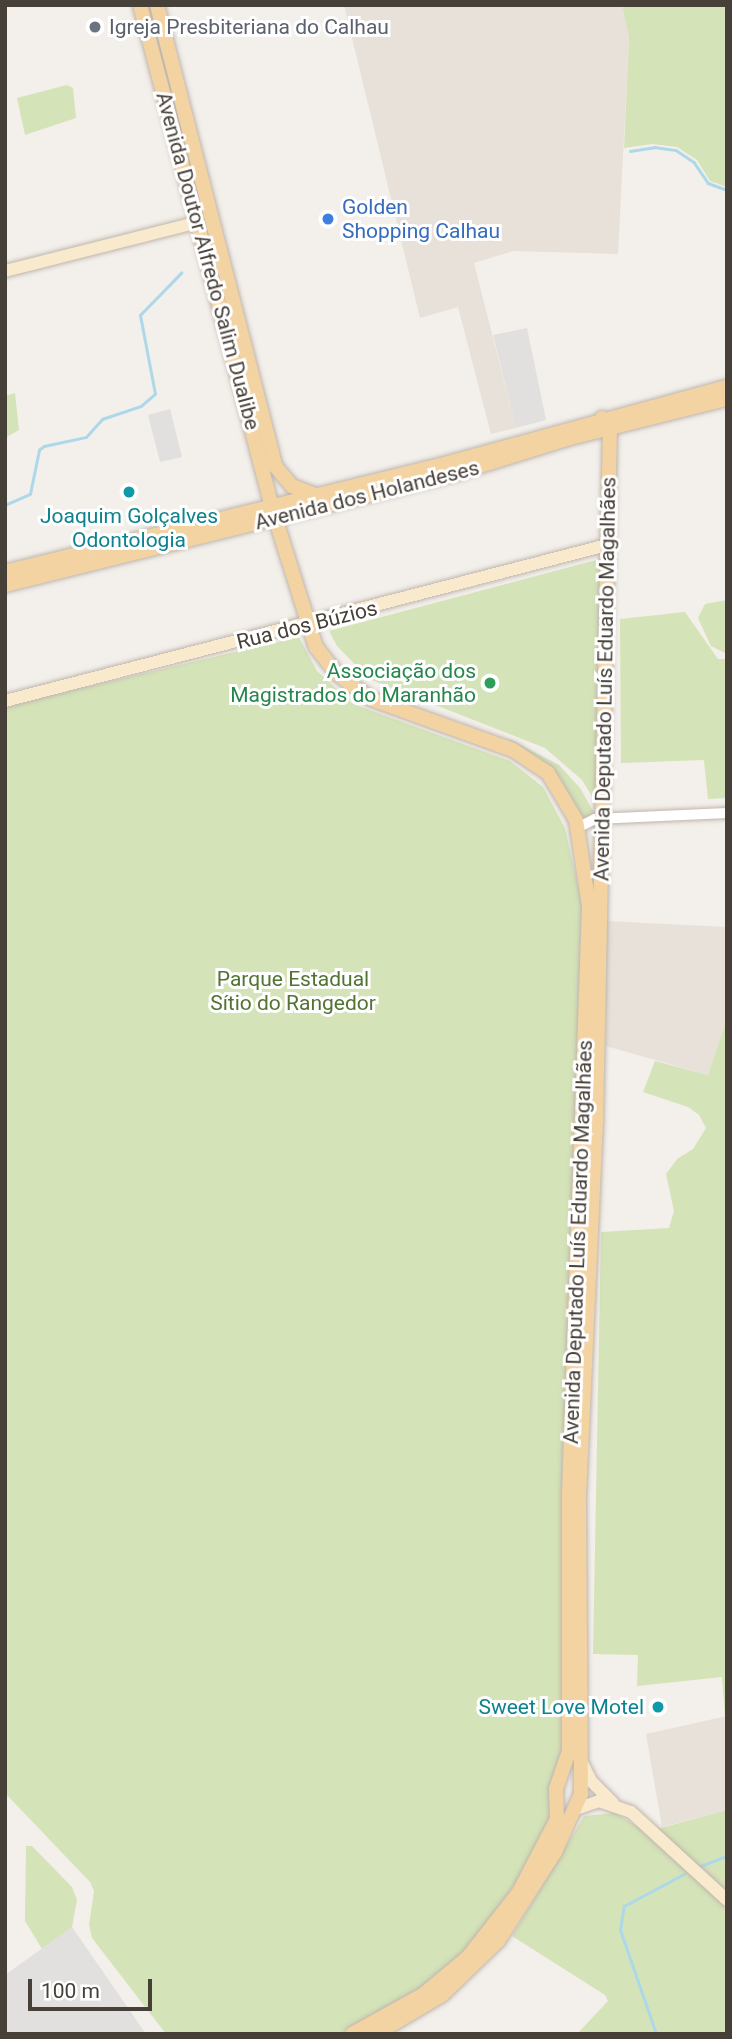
<!DOCTYPE html>
<html>
<head>
<meta charset="utf-8">
<style>
	body { margin:0 }
	#map { position:relative; width:732px; height:2039px; overflow:hidden; background:#f3efea; font-family:Roboto,sans-serif }
	div>[style] { position:absolute }
	.residential>* { inset:0; background:#e7e1d9 }
	.green>* { inset:0; background:#d5e3b8 }
	.parking>* { inset:0; background:#e2e0de }
	.stream>* { height:2.5px; margin:-1.25px; padding:0 1.25px; transform-origin:1.25px; border-radius:1.25px; background:#add8e9 }
	.roads { filter:drop-shadow(0 0 2px #beb6ae) drop-shadow(0 0 2px #beb6ae) }
	.tertiary>* { height:10px; margin:-5px; padding:0 5px; transform-origin:5px; border-radius:5px; background:#fff }
	.secondary>* { height:12px; margin:-6px; padding:0 6px; transform-origin:6px; border-radius:6px; background:#f9eace }
	.primary>* { height:14px; margin:-7px; padding:0 7px; transform-origin:7px; border-radius:7px; background:#f4d3a3 }
	.dots>* { width:19px; height:19px; translate:-50% -50%; box-sizing:border-box; border:4px solid #fff; border-radius:50% }
	span { translate:-50% -50%; white-space:nowrap; text-align:center; line-height:1.15; -webkit-text-stroke:6px #fff; paint-order:stroke }
	.worship-label { font-size:21px; color:#5b616d }
	.left { translate:0 -50%; text-align:left }
	.shop-label { font-size:21px; color:#366cbe }
	.street-label { font-size:21px; color:#474039 }
	.culture-label { font-size:21px; color:#0d838f }
	.right { translate:-100% -50%; text-align:right }
	.leisure-label { font-size:21px; color:#27864d }
	.park-label { font-size:21px; color:#527332 }
	.frame { position:absolute; inset:0; border:7px solid #474039; pointer-events:none }
	.scale { position:absolute; left:28px; top:1979px; width:124px; height:32px; box-sizing:border-box; border:4px solid #474039; border-top:0; padding-left:9px; font-size:21px; line-height:24px; white-space:nowrap; color:#474039; -webkit-text-stroke:5px #fff; paint-order:stroke }
</style>
</head>
<body>
<div id="map">
	<div class="residential">
		<i style="clip-path:polygon(344px 5px,622px 5px,629px 38px,618px 254px,513px 251px,474px 263px,516px 428px,491px 434px,458px 307px,420px 318px)"></i>
		<i style="clip-path:polygon(606px 921px,727px 927px,727px 1018px,708px 1075px,606px 1046px)"></i>
		<i style="clip-path:polygon(727px 1716px,727px 1810px,662px 1827px,646px 1734px)"></i>
	</div>
	<div class="green">
		<i style="clip-path:polygon(622px 5px,727px 5px,727px 187px,710px 181px,697px 160px,677px 147px,652px 144px,624px 148px,629px 38px)"></i>
		<i style="clip-path:polygon(67px 85px,73px 88px,76px 118px,25px 135px,17px 98px)"></i>
		<i style="clip-path:polygon(15px 393px,19px 430px,5px 438px,5px 396px)"></i>
		<i style="clip-path:polygon(600px 559px,598px 806px,582px 780px,545px 748px,369px 679px,337px 646px,329px 631px)"></i>
		<i style="clip-path:polygon(727px 600px,727px 654px,711px 646px,698px 618px,705px 604px)"></i>
		<i style="clip-path:polygon(685px 612px,718px 659px,727px 659px,727px 798px,708px 799px,704px 760px,621px 763px,620px 619px)"></i>
		<i style="clip-path:polygon(299px 637px,317px 671px,353px 704px,510px 761px,543px 787px,565px 828px,583px 908px,566px 1751px,548px 1832px,483px 1935px,433px 1981px,340px 2034px,166px 2034px,92px 1938px,89px 1925px,94px 1891px,90px 1882px,5px 1793px,5px 706px)"></i>
		<i style="clip-path:polygon(506px 737px,559px 765px,580px 788px,596px 816px,581px 818px,557px 774px)"></i>
		<i style="clip-path:polygon(727px 1018px,727px 1716px,725px 1716px,722px 1677px,637px 1686px,638px 1655px,593px 1654px,601px 1232px,669px 1228px,674px 1211px,666px 1174px,677px 1159px,693px 1149px,706px 1128px,699px 1115px,688px 1107px,643px 1092px,655px 1061px,708px 1075px)"></i>
		<i style="clip-path:polygon(727px 1810px,727px 2034px,577px 2034px,608px 2001px,605px 1995px,512px 1936px,584px 1816px,615px 1813px,646px 1832px)"></i>
		<i style="clip-path:polygon(26px 1846px,32px 1846px,72px 1887px,77px 1900px,72px 1927px,42px 1949px,25px 1921px)"></i>
	</div>
	<div class="parking">
		<i style="clip-path:polygon(527px 328px,546px 420px,516px 428px,493px 335px)"></i>
		<i style="clip-path:polygon(170px 409px,182px 457px,160px 462px,148px 415px)"></i>
		<i style="clip-path:polygon(72px 1927px,146px 2034px,5px 2034px,5px 1975px)"></i>
	</div>
	<div class="stream">
		<i style="left:630px;top:151px;width:24px;rotate:-9deg"></i>
		<i style="left:654px;top:147px;width:22px;rotate:8deg"></i>
		<i style="left:676px;top:150px;width:22px;rotate:34deg"></i>
		<i style="left:694px;top:162px;width:25px;rotate:56deg"></i>
		<i style="left:708px;top:183px;width:20px;rotate:20deg"></i>
		<i style="left:5px;top:505px;width:27px;rotate:-24deg"></i>
		<i style="left:30px;top:494px;width:45px;rotate:-78.4deg"></i>
		<i style="left:39px;top:450px;width:6px;rotate:-39deg"></i>
		<i style="left:44px;top:446px;width:43px;rotate:-12.1deg"></i>
		<i style="left:86px;top:437px;width:24px;rotate:-48deg"></i>
		<i style="left:102px;top:419px;width:41px;rotate:-18.4deg"></i>
		<i style="left:141px;top:406px;width:18px;rotate:-41deg"></i>
		<i style="left:155px;top:394px;width:80px;rotate:-100.8deg"></i>
		<i style="left:140px;top:315px;width:59px;rotate:-45.7deg"></i>
		<i style="left:698px;top:1867px;width:31px;rotate:-21deg"></i>
		<i style="left:656px;top:2034px;width:110px;rotate:-109.1deg"></i>
		<i style="left:620px;top:1930px;width:24px;rotate:-81deg"></i>
		<i style="left:624px;top:1906px;width:68px;rotate:-28.1deg"></i>
	</div>
	<div class="roads">
		<div class="tertiary">
			<i style="left:577px;top:828px;width:20px;rotate:-27deg"></i>
			<i style="left:595px;top:819px;width:132px;rotate:-2.6deg"></i>
		</div>
		<div class="secondary">
			<i style="left:5px;top:271px;width:199px;rotate:-14.2deg"></i>
			<i style="left:5px;top:701px;width:622px;rotate:-14.53deg"></i>
			<i style="left:582px;top:1763px;width:20px;rotate:63deg"></i>
			<i style="left:591px;top:1781px;width:31px;rotate:45deg"></i>
			<i style="left:576px;top:1809px;width:24px;rotate:-19deg"></i>
			<i style="left:599px;top:1801px;width:34px;rotate:19deg"></i>
			<i style="left:631px;top:1812px;width:130px;rotate:42.5deg"></i>
		</div>
		<div class="primary">
			<i style="left:140px;top:5px;width:523px;rotate:75.27deg"></i>
			<i style="left:273px;top:511px;width:143px;rotate:72.5deg"></i>
			<i style="left:316px;top:647px;width:33px;rotate:52deg"></i>
			<i style="left:336px;top:673px;width:44px;rotate:36.6deg"></i>
			<i style="left:371px;top:699px;width:151px;rotate:19.8deg"></i>
			<i style="left:513px;top:750px;width:42px;rotate:33.3deg"></i>
			<i style="left:548px;top:773px;width:55px;rotate:59.2deg"></i>
			<i style="left:576px;top:820px;width:87px;rotate:81.4deg"></i>
			<i style="left:589px;top:906px;width:588px;rotate:91.95deg"></i>
			<i style="left:569px;top:1494px;width:257px;rotate:90deg"></i>
			<i style="left:569px;top:1751px;width:40px;rotate:108.9deg"></i>
			<i style="left:556px;top:1789px;width:30px;rotate:88deg"></i>
			<i style="left:557px;top:1819px;width:82px;rotate:117.5deg"></i>
			<i style="left:519px;top:1892px;width:83px;rotate:128.1deg"></i>
			<i style="left:468px;top:1957px;width:57px;rotate:139.9deg"></i>
			<i style="left:424px;top:1994px;width:82px;rotate:150.9deg"></i>
			<i style="left:157px;top:5px;width:477px;rotate:75.6deg"></i>
			<i style="left:276px;top:467px;width:25px;rotate:50deg"></i>
			<i style="left:292px;top:486px;width:26px;rotate:21deg"></i>
			<i style="left:5px;top:572px;width:438px;rotate:-13.8deg"></i>
			<i style="left:430px;top:468px;width:308px;rotate:-15.3deg"></i>
			<i style="left:5px;top:585px;width:469px;rotate:-13.9deg"></i>
			<i style="left:460px;top:472px;width:115px;rotate:-17.2deg"></i>
			<i style="left:570px;top:438px;width:162px;rotate:-14deg"></i>
			<i style="left:376px;top:2034px;width:77px;rotate:-30.6deg"></i>
			<i style="left:442px;top:1995px;width:78px;rotate:-44deg"></i>
			<i style="left:498px;top:1941px;width:106px;rotate:-57.4deg"></i>
			<i style="left:555px;top:1852px;width:64px;rotate:-65.9deg"></i>
			<i style="left:581px;top:1794px;width:299px;rotate:-90.4deg"></i>
			<i style="left:579px;top:1495px;width:377px;rotate:-87.4deg"></i>
			<i style="left:596px;top:1118px;width:691px;rotate:-88.84deg"></i>
			<i style="left:610px;top:427px;width:12px;rotate:-132deg"></i>
		</div>
	</div>
	<div class="dots">
		<i style="left:95px;top:27px;background:#6b7280"></i>
		<i style="left:328px;top:219px;background:#3f7fe0"></i>
		<i style="left:129px;top:492px;background:#0f9aa8"></i>
		<i style="left:490px;top:683px;background:#2e9e5b"></i>
		<i style="left:658px;top:1707px;background:#0f9aa8"></i>
	</div>
	<div class="worship-label">
		<span class="left" style="left:109px;top:27px">Igreja Presbiteriana do Calhau</span>
	</div>
	<div class="shop-label">
		<span class="left" style="left:342px;top:219px">Golden<br>Shopping Calhau</span>
	</div>
	<div class="street-label">
		<span style="left:208px;top:261px;rotate:75deg">Avenida Doutor Alfredo Salim Dualibe</span>
		<span style="left:367px;top:495px;rotate:-14deg">Avenida dos Holandeses</span>
		<span style="left:307px;top:625px;rotate:-14deg">Rua dos Búzios</span>
		<span style="left:605px;top:679px;rotate:-89deg">Avenida Deputado Luís Eduardo Magalhães</span>
		<span style="left:578px;top:1242px;rotate:-88deg">Avenida Deputado Luís Eduardo Magalhães</span>
	</div>
	<div class="culture-label">
		<span style="left:129px;top:528px">Joaquim Golçalves<br>Odontologia</span>
		<span class="right" style="left:644px;top:1707px">Sweet Love Motel</span>
	</div>
	<div class="leisure-label">
		<span class="right" style="left:476px;top:683px">Associação dos<br>Magistrados do Maranhão</span>
	</div>
	<div class="park-label">
		<span style="left:293px;top:991px">Parque Estadual<br>Sítio do Rangedor</span>
	</div>
	<div class="frame"></div>
	<div class="scale">100 m</div>
</div>
</body>
</html>
